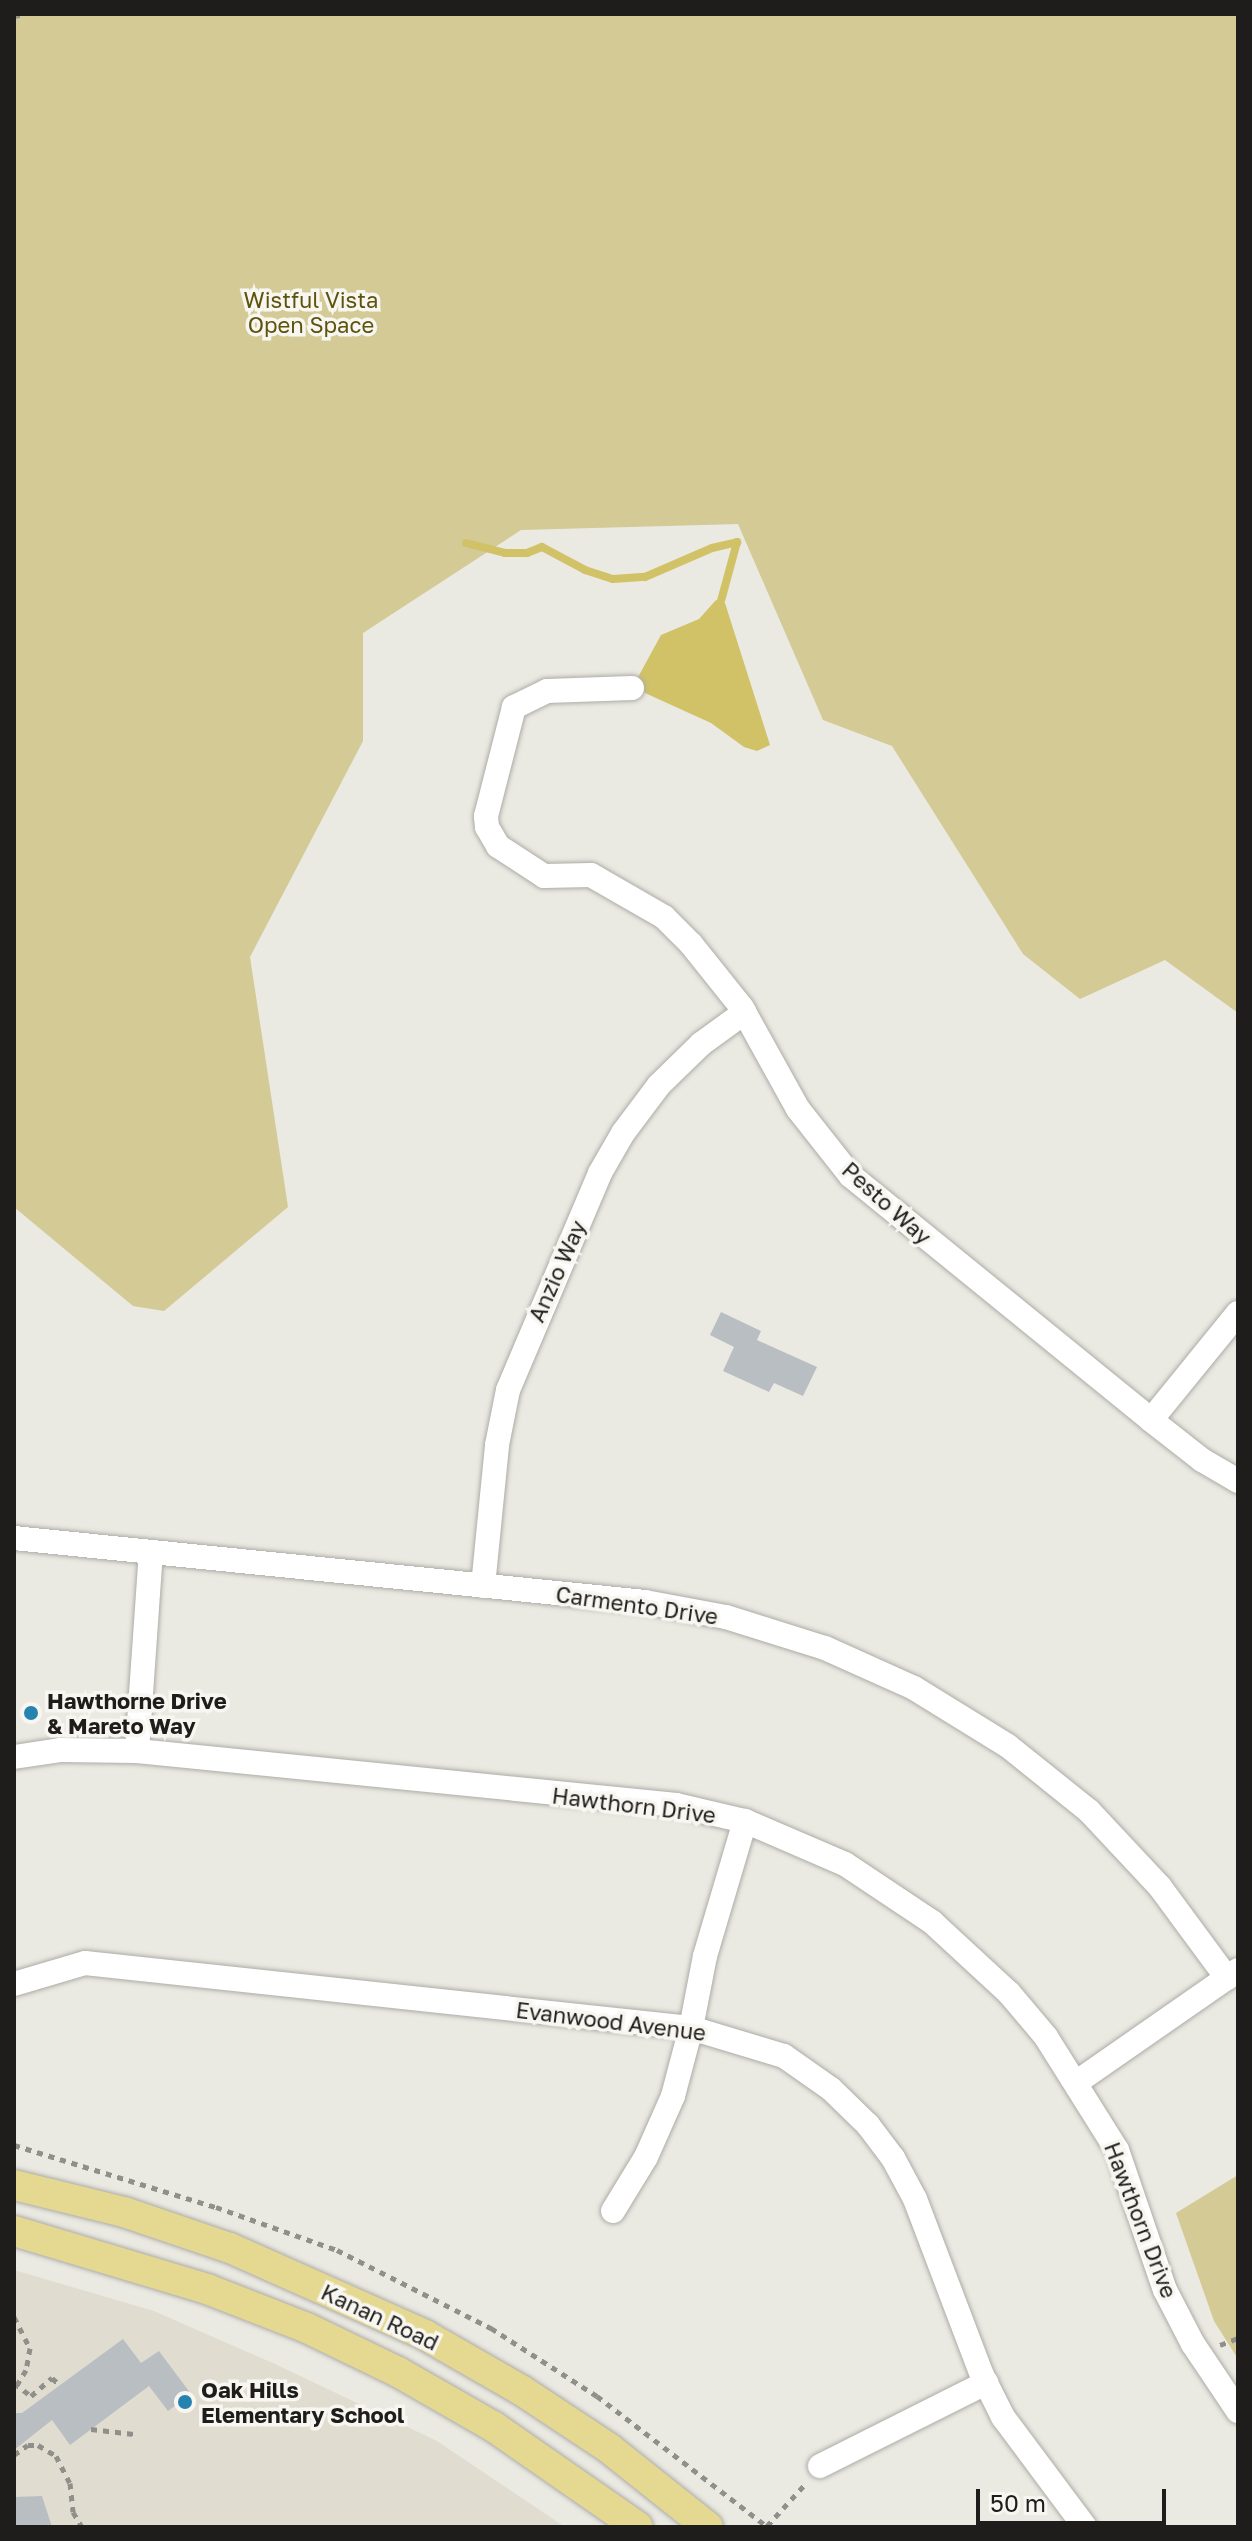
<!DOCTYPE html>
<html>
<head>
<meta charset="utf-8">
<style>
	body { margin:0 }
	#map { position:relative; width:1252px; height:2541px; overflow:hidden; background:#eae9e2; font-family:"Golos Text",sans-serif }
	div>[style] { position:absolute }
	.built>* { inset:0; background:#e0ddd0 }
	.green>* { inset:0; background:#d3ca95 }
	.water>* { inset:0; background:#d1c268 }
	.stream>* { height:8px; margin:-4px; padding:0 4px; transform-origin:4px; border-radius:4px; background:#d1c268 }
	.building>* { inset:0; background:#b8bec1 }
	.path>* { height:5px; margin-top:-2.5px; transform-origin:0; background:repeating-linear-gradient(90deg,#908f8a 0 6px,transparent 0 12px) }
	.roads { filter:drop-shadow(0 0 2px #adaca6) drop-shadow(0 0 2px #adaca6) }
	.minor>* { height:24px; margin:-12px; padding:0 12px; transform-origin:12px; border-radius:12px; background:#fff }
	.major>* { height:30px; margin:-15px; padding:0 15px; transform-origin:15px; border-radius:15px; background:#e5d992 }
	.dots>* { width:22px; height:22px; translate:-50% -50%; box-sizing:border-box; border:4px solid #f7f6f0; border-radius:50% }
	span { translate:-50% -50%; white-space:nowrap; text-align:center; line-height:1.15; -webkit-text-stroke:7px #f7f6f0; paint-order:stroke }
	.park-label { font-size:22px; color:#5e530d }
	.street-label { font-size:22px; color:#1e1d1b }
	.poi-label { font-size:22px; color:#1e1d1b; font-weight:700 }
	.left { translate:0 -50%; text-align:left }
	.frame { position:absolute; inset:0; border:16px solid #1e1d1b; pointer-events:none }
	.scale { position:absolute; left:976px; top:2489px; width:190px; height:36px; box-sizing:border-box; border:4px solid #1e1d1b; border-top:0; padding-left:10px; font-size:24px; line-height:28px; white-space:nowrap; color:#1e1d1b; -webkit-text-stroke:6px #f7f6f0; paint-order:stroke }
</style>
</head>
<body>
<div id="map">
	<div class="built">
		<i style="clip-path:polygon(14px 2270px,154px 2311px,275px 2364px,437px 2441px,565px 2527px,14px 2527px)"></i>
	</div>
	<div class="green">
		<i style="clip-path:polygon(14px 14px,1238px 14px,1238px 1013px,1165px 960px,1080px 999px,1023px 954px,892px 746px,823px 720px,738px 524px,521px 530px,363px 633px,363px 741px,250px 957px,288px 1207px,164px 1311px,133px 1306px,14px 1207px)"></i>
		<i style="clip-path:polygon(1238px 2175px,1238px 2359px,1214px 2321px,1176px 2213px)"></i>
	</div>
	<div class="water">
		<i style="clip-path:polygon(716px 600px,725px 603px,770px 745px,757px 751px,744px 747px,711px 723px,645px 693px,637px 679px,661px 635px,699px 619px)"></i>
	</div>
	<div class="stream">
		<i style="left:466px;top:543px;width:40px;rotate:14.4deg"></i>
		<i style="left:505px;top:553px;width:22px"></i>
		<i style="left:527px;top:553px;width:16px;rotate:-22deg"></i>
		<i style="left:542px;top:547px;width:49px;rotate:28.1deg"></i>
		<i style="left:585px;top:570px;width:29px;rotate:18deg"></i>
		<i style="left:613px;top:579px;width:32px;rotate:-4deg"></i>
		<i style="left:645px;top:577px;width:73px;rotate:-23.4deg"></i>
		<i style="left:712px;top:548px;width:26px;rotate:-13deg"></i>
		<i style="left:737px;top:542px;width:61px;rotate:105.2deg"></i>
	</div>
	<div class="building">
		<i style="clip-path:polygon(721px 1312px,761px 1331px,757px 1340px,817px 1367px,803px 1396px,774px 1383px,769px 1392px,723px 1371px,734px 1347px,710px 1335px)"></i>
		<i style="clip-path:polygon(123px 2339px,141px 2363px,159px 2351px,191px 2394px,168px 2411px,149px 2386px,70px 2445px,52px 2420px,14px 2450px,14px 2413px,22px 2413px)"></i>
		<i style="clip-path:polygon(42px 2496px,52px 2527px,14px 2527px,14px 2497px)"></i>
	</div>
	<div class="path">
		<i style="left:14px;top:16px;width:11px;rotate:-10deg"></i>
		<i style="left:14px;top:2145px;width:211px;rotate:17.1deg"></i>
		<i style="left:216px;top:2207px;width:128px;rotate:19.6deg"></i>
		<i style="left:337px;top:2250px;width:173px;rotate:26.9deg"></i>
		<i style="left:491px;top:2328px;width:126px;rotate:32.7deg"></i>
		<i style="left:597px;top:2396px;width:215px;rotate:37.5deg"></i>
		<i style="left:14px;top:2317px;width:35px;rotate:63deg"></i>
		<i style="left:30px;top:2348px;width:22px;rotate:100deg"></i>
		<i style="left:26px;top:2370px;width:17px;rotate:121deg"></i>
		<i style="left:1220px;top:2345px;width:19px;rotate:-21deg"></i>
		<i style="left:14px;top:2383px;width:21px;rotate:37deg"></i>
		<i style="left:31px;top:2396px;width:28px;rotate:-41deg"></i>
		<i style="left:52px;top:2378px;width:11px;rotate:41deg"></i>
		<i style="left:91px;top:2429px;width:43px;rotate:6.6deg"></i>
		<i style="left:14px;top:2455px;width:17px;rotate:-36deg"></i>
		<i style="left:28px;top:2445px;width:10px"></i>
		<i style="left:38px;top:2445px;width:21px;rotate:31deg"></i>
		<i style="left:56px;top:2456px;width:30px;rotate:63deg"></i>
		<i style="left:70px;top:2483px;width:29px;rotate:84deg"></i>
		<i style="left:73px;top:2512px;width:17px;rotate:59deg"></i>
		<i style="left:767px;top:2526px;width:59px;rotate:-47.7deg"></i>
	</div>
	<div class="roads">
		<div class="minor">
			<i style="left:632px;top:688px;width:85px;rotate:178deg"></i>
			<i style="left:547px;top:691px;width:37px;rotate:154deg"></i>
			<i style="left:514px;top:707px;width:113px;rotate:104.4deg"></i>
			<i style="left:486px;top:816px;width:11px;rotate:85deg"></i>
			<i style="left:487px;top:827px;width:22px;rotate:60deg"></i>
			<i style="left:498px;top:846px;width:55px;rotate:33.1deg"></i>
			<i style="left:544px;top:876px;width:47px;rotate:-1.2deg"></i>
			<i style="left:591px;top:875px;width:84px;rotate:29.9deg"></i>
			<i style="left:664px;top:917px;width:38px;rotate:45deg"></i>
			<i style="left:691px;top:944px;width:82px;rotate:51.4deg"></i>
			<i style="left:742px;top:1008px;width:115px;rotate:61deg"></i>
			<i style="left:798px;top:1109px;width:85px;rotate:51.7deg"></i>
			<i style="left:851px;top:1176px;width:387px;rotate:39.1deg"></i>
			<i style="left:1151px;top:1420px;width:65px;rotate:38.1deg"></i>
			<i style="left:1202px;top:1460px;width:42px;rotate:30.3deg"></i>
			<i style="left:1151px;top:1420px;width:138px;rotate:-50.9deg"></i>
			<i style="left:14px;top:1538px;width:634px;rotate:5.79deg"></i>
			<i style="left:645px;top:1602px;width:82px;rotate:10.5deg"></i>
			<i style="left:726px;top:1617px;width:104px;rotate:17.4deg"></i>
			<i style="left:825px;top:1648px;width:98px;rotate:24.2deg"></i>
			<i style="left:914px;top:1688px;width:110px;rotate:31.7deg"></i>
			<i style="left:1008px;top:1746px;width:104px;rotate:38.7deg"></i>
			<i style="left:1089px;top:1811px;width:104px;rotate:46.9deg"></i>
			<i style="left:1160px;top:1887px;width:113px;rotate:53.6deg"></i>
			<i style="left:483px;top:1586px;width:142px;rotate:-84.3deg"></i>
			<i style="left:497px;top:1445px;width:56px;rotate:-78.7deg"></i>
			<i style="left:508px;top:1390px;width:236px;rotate:-67deg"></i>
			<i style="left:600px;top:1173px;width:46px;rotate:-60.1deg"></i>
			<i style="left:623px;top:1133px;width:60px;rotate:-53.1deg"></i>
			<i style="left:659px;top:1085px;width:59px;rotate:-44.3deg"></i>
			<i style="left:701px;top:1044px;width:54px;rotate:-36deg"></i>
			<i style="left:137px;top:1751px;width:199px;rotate:-86deg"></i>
			<i style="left:14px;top:1757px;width:48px;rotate:-8.5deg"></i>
			<i style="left:61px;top:1750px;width:76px;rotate:0.8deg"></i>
			<i style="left:137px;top:1751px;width:542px;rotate:5.72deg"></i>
			<i style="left:676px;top:1805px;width:71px;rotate:13.1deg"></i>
			<i style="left:745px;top:1821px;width:109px;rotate:23.3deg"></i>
			<i style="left:845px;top:1864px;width:105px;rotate:33.7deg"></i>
			<i style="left:932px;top:1922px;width:105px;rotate:42.7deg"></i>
			<i style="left:1009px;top:1993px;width:57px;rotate:49.9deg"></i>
			<i style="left:1046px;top:2037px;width:133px;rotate:57.9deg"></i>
			<i style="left:1117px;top:2150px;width:148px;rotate:71.1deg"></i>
			<i style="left:1165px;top:2290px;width:61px;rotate:62.6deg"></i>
			<i style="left:1193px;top:2344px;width:81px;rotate:56.1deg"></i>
			<i style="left:14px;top:1984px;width:74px;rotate:-16.5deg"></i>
			<i style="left:85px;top:1963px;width:609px;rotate:6.12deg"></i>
			<i style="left:691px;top:2028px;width:97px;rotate:16.8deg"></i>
			<i style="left:784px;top:2056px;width:57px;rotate:35.1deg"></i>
			<i style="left:831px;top:2089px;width:52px;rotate:44.2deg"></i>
			<i style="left:868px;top:2125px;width:41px;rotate:52.9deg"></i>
			<i style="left:893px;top:2158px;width:47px;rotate:61.8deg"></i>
			<i style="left:915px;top:2199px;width:188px;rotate:69.2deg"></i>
			<i style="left:982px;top:2375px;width:47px;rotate:63.4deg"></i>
			<i style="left:1003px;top:2417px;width:137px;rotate:53.3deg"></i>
			<i style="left:1077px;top:2082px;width:196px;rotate:-34.8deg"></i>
			<i style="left:613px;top:2211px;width:63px;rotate:-58.6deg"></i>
			<i style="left:646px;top:2157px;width:67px;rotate:-66.1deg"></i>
			<i style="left:673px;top:2096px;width:70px;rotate:-75.2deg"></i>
			<i style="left:691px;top:2028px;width:73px;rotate:-79deg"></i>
			<i style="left:705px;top:1956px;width:141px;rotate:-73.5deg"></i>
			<i style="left:820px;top:2466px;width:186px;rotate:-26.6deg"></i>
		</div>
		<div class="major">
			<i style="left:14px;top:2185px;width:113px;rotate:13.8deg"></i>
			<i style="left:124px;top:2212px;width:112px;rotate:18.8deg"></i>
			<i style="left:230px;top:2248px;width:214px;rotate:24deg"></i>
			<i style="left:425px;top:2335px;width:111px;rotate:29.8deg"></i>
			<i style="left:521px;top:2390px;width:107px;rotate:33.5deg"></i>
			<i style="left:610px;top:2449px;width:125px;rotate:38.5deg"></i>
			<i style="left:14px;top:2231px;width:202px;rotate:16.7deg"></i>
			<i style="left:207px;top:2289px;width:107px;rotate:21.3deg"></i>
			<i style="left:307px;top:2328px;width:101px;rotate:25.8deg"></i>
			<i style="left:398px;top:2372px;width:111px;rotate:29.8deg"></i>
			<i style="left:494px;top:2427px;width:175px;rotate:34.8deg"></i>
		</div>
	</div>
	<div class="dots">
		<i style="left:31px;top:1713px;background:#2683b0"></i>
		<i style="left:185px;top:2402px;background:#2683b0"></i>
	</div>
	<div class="park-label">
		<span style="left:311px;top:312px">Wistful Vista<br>Open Space</span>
	</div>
	<div class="street-label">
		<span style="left:887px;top:1203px;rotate:42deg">Pesto Way</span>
		<span style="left:557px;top:1271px;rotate:-66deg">Anzio Way</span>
		<span style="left:637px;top:1605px;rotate:8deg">Carmento Drive</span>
		<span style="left:634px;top:1805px;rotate:7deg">Hawthorn Drive</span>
		<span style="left:611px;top:2021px;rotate:7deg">Evanwood Avenue</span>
		<span style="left:1141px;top:2220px;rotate:69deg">Hawthorn Drive</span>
		<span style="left:380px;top:2317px;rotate:25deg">Kanan Road</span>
	</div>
	<div class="poi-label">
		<span class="left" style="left:47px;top:1713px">Hawthorne Drive<br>&amp; Mareto Way</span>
		<span class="left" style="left:201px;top:2402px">Oak Hills<br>Elementary School</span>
	</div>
	<div class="frame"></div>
	<div class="scale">50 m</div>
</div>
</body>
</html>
